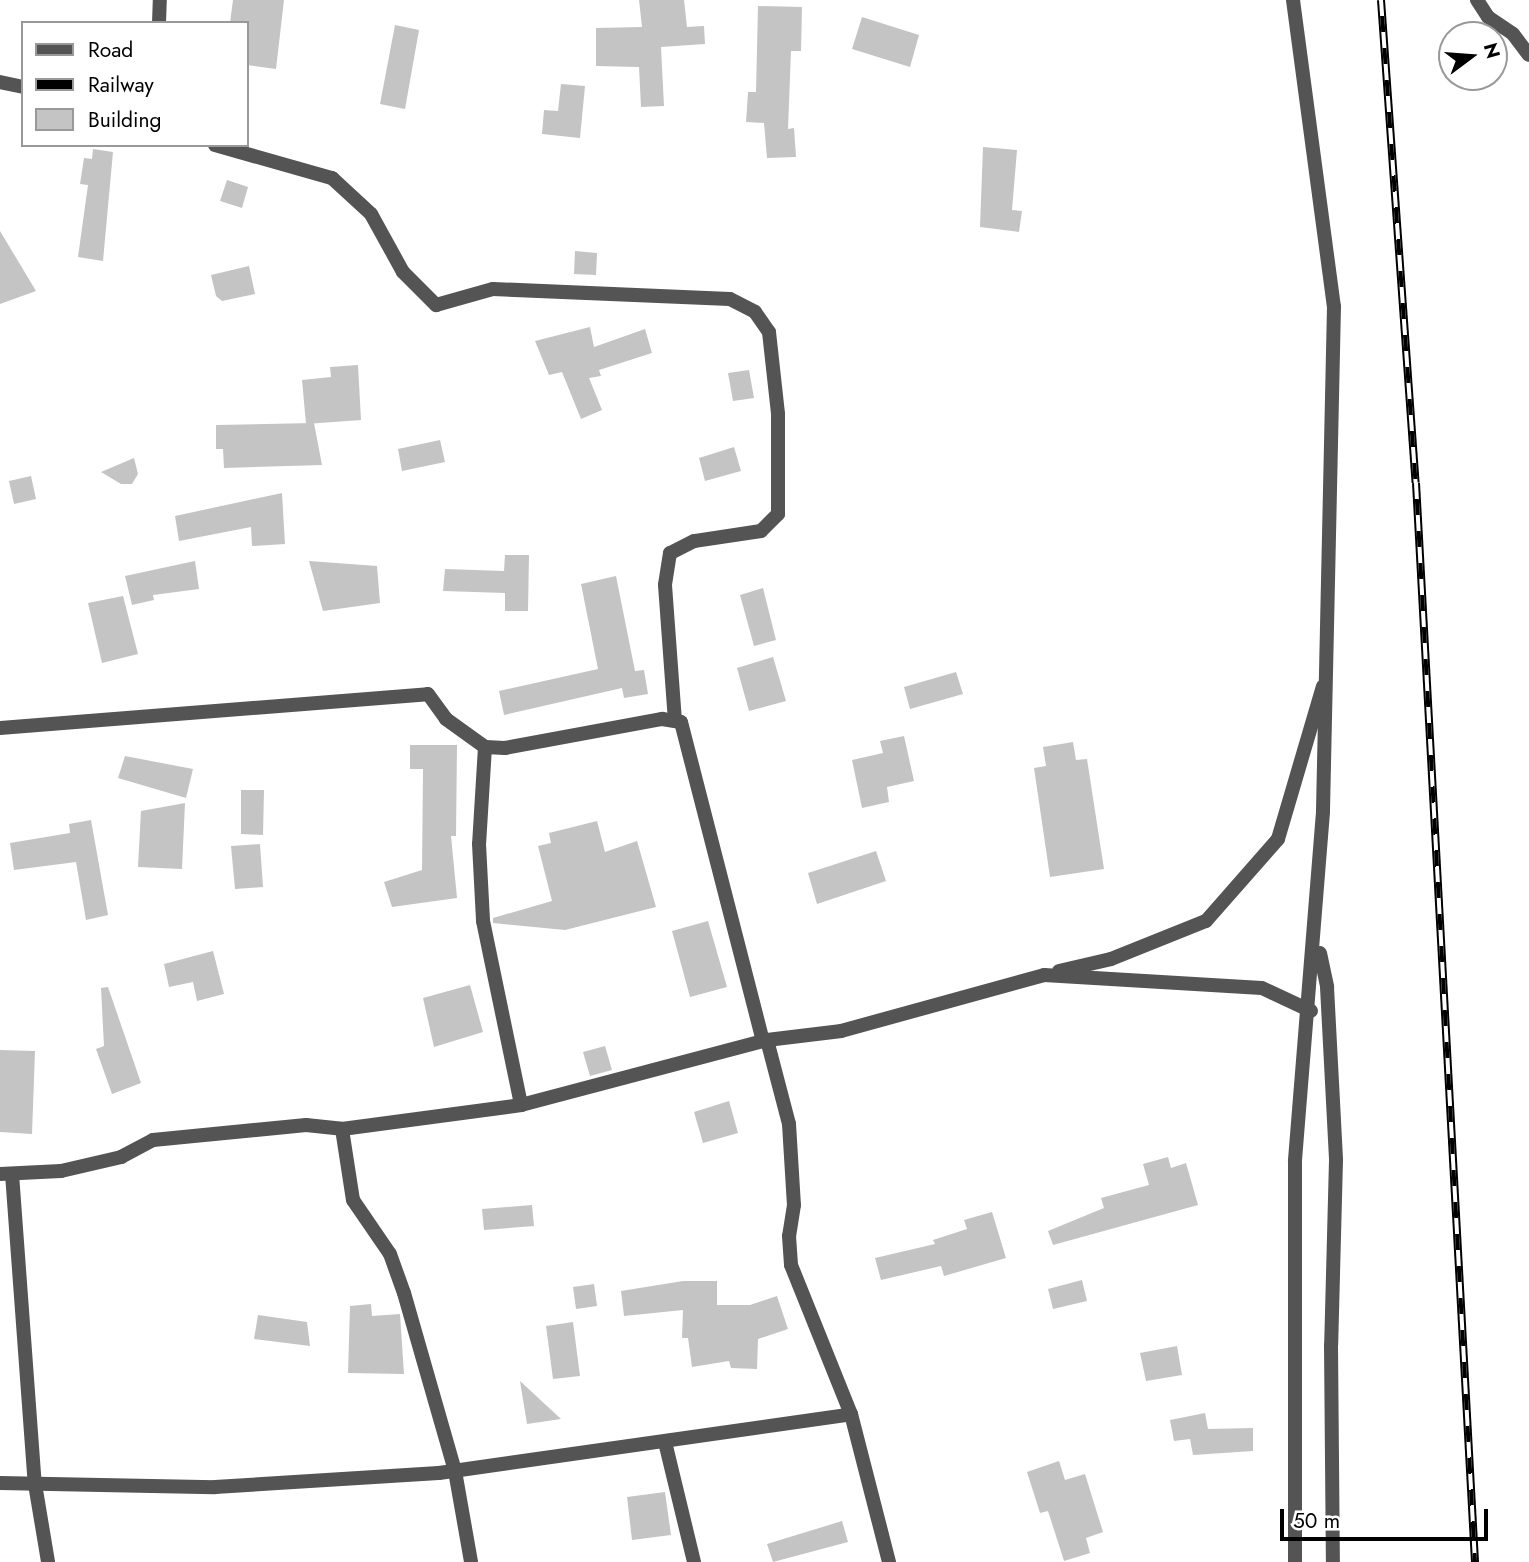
<!DOCTYPE html>
<html>
<head>
<meta charset="utf-8">
<style>
	body { margin:0 }
	#map { position:relative; width:1529px; height:1562px; overflow:hidden; background:#fff; font-family:Jost,sans-serif }
	div>[style] { position:absolute }
	.building>* { inset:0; background:#c4c4c4 }
	.minor>* { height:14px; margin:-7px; padding:0 7px; transform-origin:7px; border-radius:7px; background:#545454 }
	.rail>* { height:8px; margin-top:-4px; transform-origin:0; background:repeating-linear-gradient(90deg,#fff 0 16px,#000 0 32px); box-sizing:border-box; border-block:2px solid #000 }
	span { translate:-50% -50%; white-space:nowrap; text-align:center; line-height:1.15; -webkit-text-stroke:5px #fff; paint-order:stroke }
	.legend { position:absolute; left:21px; top:21px; width:228px; height:126px; box-sizing:border-box; background:#fff; border:2px solid #999; margin:0; padding:9px 12px; list-style:none; font-size:21px; color:#000 }
	.legend li { display:flex; align-items:center; gap:14px; height:35px }
	.legend b { width:35px; border:2px solid #999 }
	.north { position:absolute; left:1438px; top:21px; width:70px; height:70px; box-sizing:border-box; background:#fff; border:2px solid #999; border-radius:50%; rotate:74deg; font-size:19px; font-weight:700; line-height:28px; text-align:center; color:#000 }
	.north::after { content:''; display:block; margin:auto; width:24px; height:32px; background:#000; clip-path:polygon(50% 0,100% 100%,50% 72%,0 100%) }
	.scale { position:absolute; left:1280px; top:1509px; width:208px; height:32px; box-sizing:border-box; border:4px solid #000; border-top:0; padding-left:9px; font-size:21px; line-height:24px; white-space:nowrap; color:#000; -webkit-text-stroke:5px #fff; paint-order:stroke }
</style>
</head>
<body>
<div id="map">
	<div class="building">
		<i style="clip-path:polygon(233px 0,284px 0,276px 69px,247px 65px,247px 23px,230px 23px)"></i>
		<i style="clip-path:polygon(639px 0,684px 0,687px 27px,704px 26px,705px 44px,661px 47px,664px 106px,641px 107px,639px 67px,596px 66px,596px 28px,642px 27px)"></i>
		<i style="clip-path:polygon(758px 6px,802px 7px,801px 51px,791px 51px,788px 129px,794px 128px,796px 157px,767px 158px,764px 123px,746px 122px,748px 92px,756px 92px)"></i>
		<i style="clip-path:polygon(862px 17px,919px 35px,910px 67px,852px 49px)"></i>
		<i style="clip-path:polygon(395px 25px,419px 30px,405px 109px,380px 104px)"></i>
		<i style="clip-path:polygon(561px 84px,585px 86px,580px 138px,542px 134px,544px 110px,558px 111px)"></i>
		<i style="clip-path:polygon(983px 147px,1017px 150px,1012px 210px,1022px 211px,1019px 232px,980px 227px)"></i>
		<i style="clip-path:polygon(93px 149px,113px 152px,103px 261px,78px 257px,88px 185px,80px 184px,84px 158px,92px 159px)"></i>
		<i style="clip-path:polygon(227px 180px,248px 187px,242px 208px,220px 201px)"></i>
		<i style="clip-path:polygon(0 231px,36px 291px,0 304px)"></i>
		<i style="clip-path:polygon(575px 251px,597px 253px,596px 275px,574px 274px)"></i>
		<i style="clip-path:polygon(249px 266px,255px 294px,222px 301px,216px 296px,211px 275px)"></i>
		<i style="clip-path:polygon(590px 327px,594px 347px,645px 329px,652px 353px,599px 370px,601px 376px,589px 378px,602px 410px,581px 419px,562px 372px,549px 375px,535px 341px)"></i>
		<i style="clip-path:polygon(358px 365px,361px 420px,306px 424px,302px 380px,331px 377px,330px 367px)"></i>
		<i style="clip-path:polygon(749px 370px,754px 398px,733px 401px,728px 373px)"></i>
		<i style="clip-path:polygon(314px 423px,322px 465px,224px 468px,223px 449px,216px 449px,216px 425px)"></i>
		<i style="clip-path:polygon(440px 440px,445px 462px,402px 471px,398px 449px)"></i>
		<i style="clip-path:polygon(734px 447px,741px 471px,705px 481px,699px 458px)"></i>
		<i style="clip-path:polygon(134px 458px,138px 474px,132px 484px,121px 484px,101px 472px)"></i>
		<i style="clip-path:polygon(31px 476px,36px 499px,14px 504px,9px 481px)"></i>
		<i style="clip-path:polygon(282px 493px,285px 544px,252px 546px,251px 527px,179px 541px,175px 516px)"></i>
		<i style="clip-path:polygon(505px 555px,529px 555px,528px 611px,505px 611px,505px 593px,443px 591px,445px 569px,504px 571px)"></i>
		<i style="clip-path:polygon(195px 561px,199px 589px,153px 595px,154px 600px,132px 605px,125px 576px)"></i>
		<i style="clip-path:polygon(309px 561px,377px 566px,380px 603px,323px 611px)"></i>
		<i style="clip-path:polygon(616px 576px,635px 671px,644px 670px,648px 694px,624px 698px,622px 688px,504px 715px,499px 691px,598px 669px,581px 584px)"></i>
		<i style="clip-path:polygon(763px 588px,776px 640px,754px 646px,740px 595px)"></i>
		<i style="clip-path:polygon(123px 596px,138px 654px,102px 663px,88px 603px)"></i>
		<i style="clip-path:polygon(773px 657px,786px 701px,749px 711px,737px 668px)"></i>
		<i style="clip-path:polygon(956px 672px,963px 694px,910px 709px,904px 687px)"></i>
		<i style="clip-path:polygon(904px 736px,914px 781px,887px 787px,889px 802px,862px 808px,852px 760px,883px 753px,880px 741px)"></i>
		<i style="clip-path:polygon(1073px 742px,1076px 760px,1087px 759px,1104px 869px,1050px 877px,1034px 768px,1046px 766px,1043px 747px)"></i>
		<i style="clip-path:polygon(410px 745px,457px 745px,456px 836px,451px 836px,457px 898px,392px 907px,384px 882px,422px 870px,423px 769px,410px 769px)"></i>
		<i style="clip-path:polygon(125px 756px,193px 769px,186px 798px,118px 778px)"></i>
		<i style="clip-path:polygon(241px 790px,264px 790px,263px 835px,241px 834px)"></i>
		<i style="clip-path:polygon(185px 803px,182px 869px,138px 867px,141px 811px)"></i>
		<i style="clip-path:polygon(91px 820px,108px 915px,86px 920px,76px 862px,14px 870px,10px 843px,70px 833px,69px 824px)"></i>
		<i style="clip-path:polygon(597px 821px,605px 852px,637px 841px,656px 907px,565px 930px,493px 923px,493px 918px,552px 901px,538px 846px,551px 843px,549px 833px)"></i>
		<i style="clip-path:polygon(260px 844px,263px 887px,235px 889px,231px 846px)"></i>
		<i style="clip-path:polygon(876px 851px,886px 881px,817px 904px,808px 873px)"></i>
		<i style="clip-path:polygon(708px 921px,727px 987px,690px 997px,672px 931px)"></i>
		<i style="clip-path:polygon(213px 951px,224px 994px,197px 1001px,193px 982px,169px 987px,164px 964px)"></i>
		<i style="clip-path:polygon(470px 985px,483px 1032px,434px 1047px,423px 998px)"></i>
		<i style="clip-path:polygon(108px 987px,141px 1083px,112px 1094px,96px 1049px,104px 1046px,101px 988px)"></i>
		<i style="clip-path:polygon(605px 1046px,612px 1070px,590px 1076px,583px 1052px)"></i>
		<i style="clip-path:polygon(0 1050px,35px 1051px,32px 1134px,0 1132px)"></i>
		<i style="clip-path:polygon(729px 1101px,738px 1133px,703px 1143px,694px 1112px)"></i>
		<i style="clip-path:polygon(1168px 1157px,1171px 1168px,1186px 1163px,1198px 1205px,1053px 1245px,1048px 1231px,1104px 1208px,1101px 1198px,1149px 1185px,1143px 1164px)"></i>
		<i style="clip-path:polygon(532px 1205px,534px 1226px,484px 1230px,482px 1209px)"></i>
		<i style="clip-path:polygon(992px 1212px,1006px 1258px,944px 1276px,941px 1266px,881px 1280px,875px 1258px,935px 1244px,933px 1240px,967px 1229px,964px 1220px)"></i>
		<i style="clip-path:polygon(1082px 1280px,1087px 1301px,1053px 1309px,1048px 1289px)"></i>
		<i style="clip-path:polygon(683px 1281px,717px 1281px,717px 1305px,750px 1305px,777px 1296px,788px 1329px,758px 1339px,757px 1369px,731px 1368px,729px 1361px,692px 1367px,688px 1338px,682px 1338px,683px 1310px,624px 1316px,621px 1291px)"></i>
		<i style="clip-path:polygon(594px 1284px,597px 1306px,576px 1309px,573px 1287px)"></i>
		<i style="clip-path:polygon(371px 1304px,372px 1316px,400px 1314px,404px 1374px,348px 1373px,350px 1306px)"></i>
		<i style="clip-path:polygon(258px 1315px,307px 1322px,310px 1346px,254px 1339px)"></i>
		<i style="clip-path:polygon(573px 1322px,580px 1376px,553px 1379px,546px 1326px)"></i>
		<i style="clip-path:polygon(1177px 1346px,1182px 1375px,1146px 1381px,1140px 1353px)"></i>
		<i style="clip-path:polygon(520px 1381px,561px 1419px,527px 1424px)"></i>
		<i style="clip-path:polygon(1205px 1413px,1208px 1429px,1253px 1428px,1253px 1451px,1193px 1455px,1190px 1439px,1174px 1441px,1170px 1420px)"></i>
		<i style="clip-path:polygon(1059px 1461px,1065px 1480px,1085px 1474px,1103px 1532px,1086px 1538px,1090px 1553px,1064px 1561px,1048px 1511px,1040px 1513px,1027px 1472px)"></i>
		<i style="clip-path:polygon(665px 1492px,671px 1535px,632px 1540px,627px 1497px)"></i>
		<i style="clip-path:polygon(842px 1521px,848px 1542px,773px 1562px,767px 1544px)"></i>
	</div>
	<div class="minor">
		<i style="left:1293px;top:0;width:309px;rotate:82.4deg"></i>
		<i style="left:1334px;top:306px;width:506px;rotate:91.25deg"></i>
		<i style="left:1323px;top:812px;width:350px;rotate:94.6deg"></i>
		<i style="left:1295px;top:1161px;width:401px;rotate:90deg"></i>
		<i style="left:1477px;top:0;width:20px;rotate:57deg"></i>
		<i style="left:1488px;top:17px;width:30px;rotate:34deg"></i>
		<i style="left:1513px;top:34px;width:26px;rotate:53deg"></i>
		<i style="left:159px;top:23px;width:23px;rotate:-88deg"></i>
		<i style="left:0;top:82px;width:24px;rotate:12deg"></i>
		<i style="left:215px;top:145px;width:122px;rotate:15.8deg"></i>
		<i style="left:332px;top:178px;width:53px;rotate:42.7deg"></i>
		<i style="left:371px;top:214px;width:66px;rotate:61.1deg"></i>
		<i style="left:403px;top:272px;width:47px;rotate:45deg"></i>
		<i style="left:436px;top:305px;width:59px;rotate:-15.7deg"></i>
		<i style="left:493px;top:289px;width:237px;rotate:2.4deg"></i>
		<i style="left:730px;top:299px;width:28px;rotate:27deg"></i>
		<i style="left:755px;top:312px;width:24px;rotate:55deg"></i>
		<i style="left:769px;top:332px;width:82px;rotate:83.7deg"></i>
		<i style="left:778px;top:414px;width:100px;rotate:90deg"></i>
		<i style="left:778px;top:514px;width:24px;rotate:135deg"></i>
		<i style="left:761px;top:531px;width:68px;rotate:171.5deg"></i>
		<i style="left:694px;top:541px;width:27px;rotate:153deg"></i>
		<i style="left:670px;top:553px;width:32px;rotate:99deg"></i>
		<i style="left:665px;top:585px;width:135px;rotate:85.8deg"></i>
		<i style="left:0;top:728px;width:429px;rotate:-4.5deg"></i>
		<i style="left:428px;top:694px;width:31px;rotate:54deg"></i>
		<i style="left:446px;top:719px;width:48px;rotate:35.7deg"></i>
		<i style="left:485px;top:747px;width:20px;rotate:3deg"></i>
		<i style="left:505px;top:748px;width:160px;rotate:-10.5deg"></i>
		<i style="left:662px;top:719px;width:19px;rotate:9deg"></i>
		<i style="left:681px;top:722px;width:329px;rotate:75.6deg"></i>
		<i style="left:763px;top:1041px;width:4px;rotate:-14deg"></i>
		<i style="left:767px;top:1040px;width:87px;rotate:75.3deg"></i>
		<i style="left:789px;top:1124px;width:81px;rotate:86.5deg"></i>
		<i style="left:794px;top:1205px;width:31px;rotate:99deg"></i>
		<i style="left:789px;top:1236px;width:29px;rotate:86deg"></i>
		<i style="left:791px;top:1265px;width:161px;rotate:68.1deg"></i>
		<i style="left:851px;top:1414px;width:153px;rotate:75.6deg"></i>
		<i style="left:485px;top:747px;width:97px;rotate:93.5deg"></i>
		<i style="left:479px;top:844px;width:77px;rotate:87deg"></i>
		<i style="left:483px;top:921px;width:188px;rotate:78.3deg"></i>
		<i style="left:1320px;top:953px;width:35px;rotate:78deg"></i>
		<i style="left:1327px;top:987px;width:173px;rotate:87deg"></i>
		<i style="left:1336px;top:1160px;width:185px;rotate:91.5deg"></i>
		<i style="left:1331px;top:1345px;width:217px;rotate:89.5deg"></i>
		<i style="left:1059px;top:971px;width:53px;rotate:-13deg"></i>
		<i style="left:1111px;top:959px;width:102px;rotate:-21.8deg"></i>
		<i style="left:1206px;top:921px;width:109px;rotate:-48.7deg"></i>
		<i style="left:1278px;top:839px;width:159px;rotate:-73.6deg"></i>
		<i style="left:342px;top:1129px;width:72px;rotate:81.2deg"></i>
		<i style="left:353px;top:1200px;width:65px;rotate:55.6deg"></i>
		<i style="left:390px;top:1254px;width:41px;rotate:70.3deg"></i>
		<i style="left:404px;top:1293px;width:185px;rotate:74deg"></i>
		<i style="left:455px;top:1471px;width:92px;rotate:80deg"></i>
		<i style="left:0;top:1174px;width:61px;rotate:-2.8deg"></i>
		<i style="left:61px;top:1171px;width:62px;rotate:-13.1deg"></i>
		<i style="left:121px;top:1157px;width:36px;rotate:-28deg"></i>
		<i style="left:153px;top:1140px;width:154px;rotate:-5.6deg"></i>
		<i style="left:306px;top:1125px;width:36px;rotate:6deg"></i>
		<i style="left:342px;top:1129px;width:181px;rotate:-7.6deg"></i>
		<i style="left:521px;top:1105px;width:254px;rotate:-14.8deg"></i>
		<i style="left:767px;top:1040px;width:75px;rotate:-6.9deg"></i>
		<i style="left:841px;top:1031px;width:211px;rotate:-15.4deg"></i>
		<i style="left:1044px;top:975px;width:218px;rotate:3.4deg"></i>
		<i style="left:1262px;top:988px;width:54px;rotate:25.1deg"></i>
		<i style="left:12px;top:1174px;width:311px;rotate:85.8deg"></i>
		<i style="left:35px;top:1484px;width:79px;rotate:80.5deg"></i>
		<i style="left:665px;top:1442px;width:123px;rotate:76.4deg"></i>
		<i style="left:0;top:1483px;width:215px;rotate:1.1deg"></i>
		<i style="left:215px;top:1487px;width:224px;rotate:-3.6deg"></i>
		<i style="left:439px;top:1473px;width:416px;rotate:-8.1deg"></i>
	</div>
	<div class="rail">
		<i style="left:1381px;top:0;width:484px;rotate:85.9deg"></i>
		<i style="left:1416px;top:483px;width:1081px;rotate:86.87deg"></i>
	</div>
	<ul class="legend">
	<li><b style="height:9px;background:#545454"></b>Road</li>
	<li><b style="height:9px;background:#000"></b>Railway</li>
	<li><b style="height:19px;background:#c4c4c4"></b>Building</li>
	</ul>
	<div class="north">N</div>
	<div class="scale">50 m</div>
</div>
</body>
</html>
